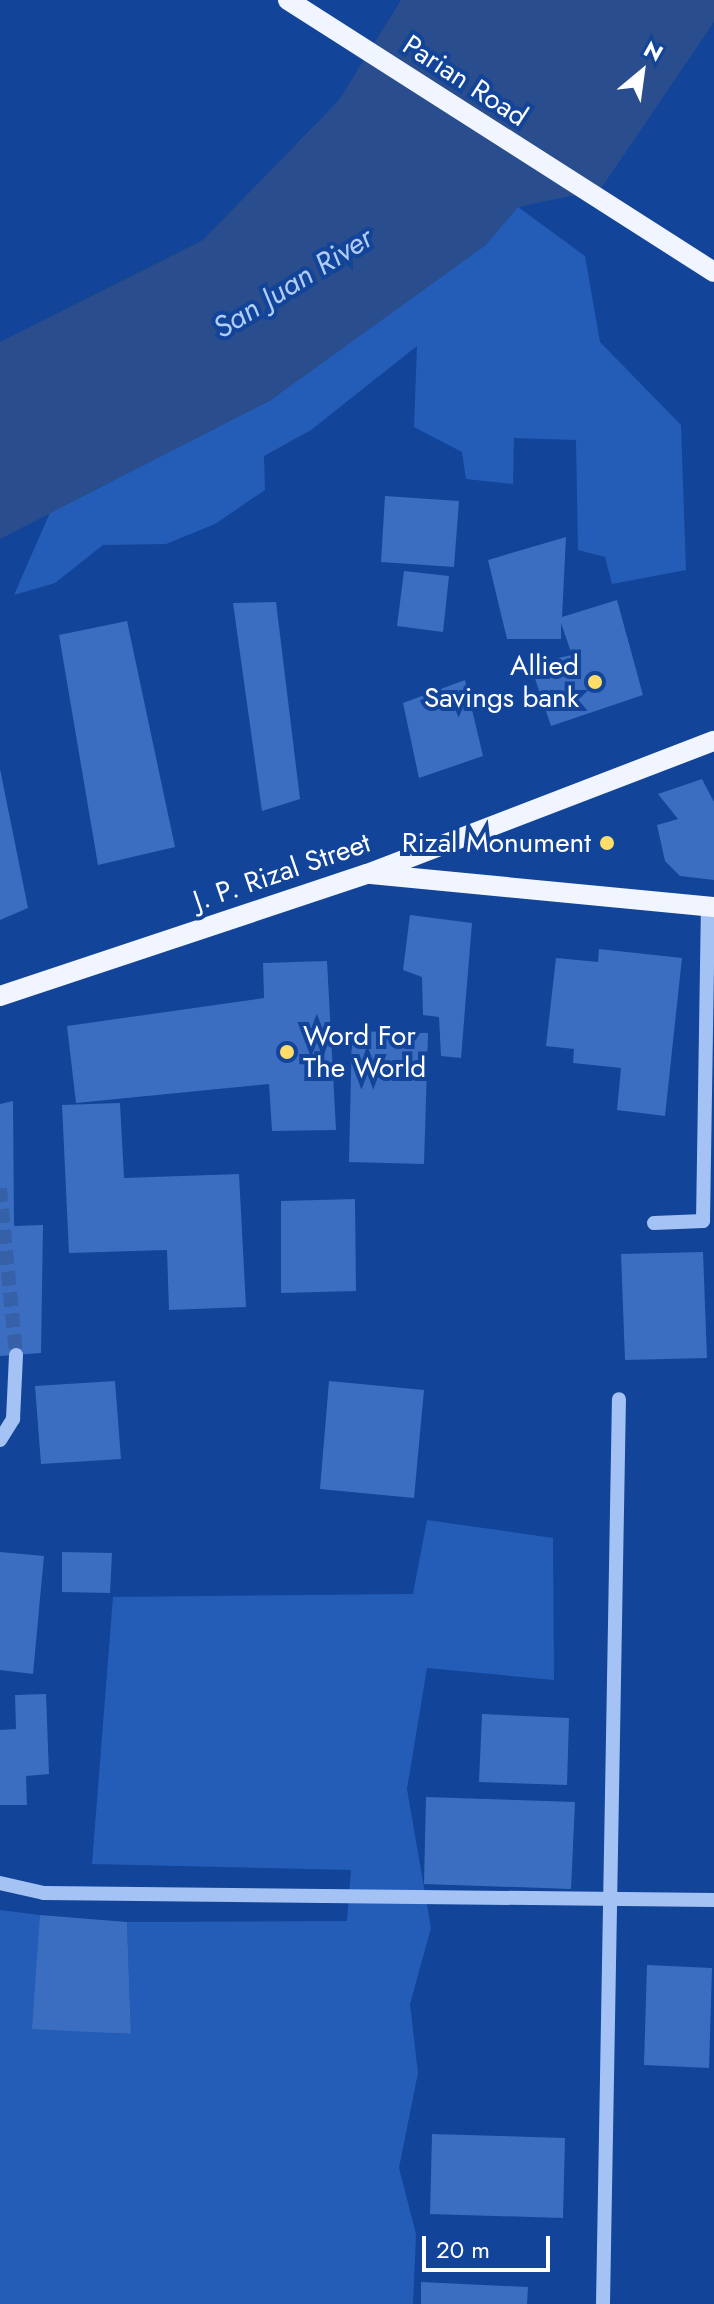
<!DOCTYPE html>
<html>
<head>
<meta charset="utf-8">
<style>
	body { margin:0 }
	#map { position:relative; width:714px; height:2304px; overflow:hidden; background:#124499; font-family:Jost,sans-serif }
	div>[style] { position:absolute }
	.green>* { inset:0; background:#245db7 }
	.water>* { inset:0; background:#294d8d }
	.building>* { inset:0; background:#3b6ec1 }
	.minor-tunnel>* { height:14px; margin-top:-7px; transform-origin:0; background:repeating-linear-gradient(90deg,#3660a8 0 14px,transparent 0 21px) }
	.minor>* { height:14px; margin:-7px; padding:0 7px; transform-origin:7px; border-radius:7px; background:#a4c3f4 }
	.major>* { height:20px; margin:-10px; padding:0 10px; transform-origin:10px; border-radius:10px; background:#f0f5ff }
	.dots>* { width:22px; height:22px; translate:-50% -50%; box-sizing:border-box; border:4px solid #124499; border-radius:50% }
	span { translate:-50% -50%; white-space:nowrap; text-align:center; line-height:1.15; -webkit-text-stroke:8px #124499; paint-order:stroke }
	.street-label { font-size:28px; color:#fff }
	.poi-label { font-size:28px; color:#fff }
	.right { translate:-100% -50%; text-align:right }
	.left { translate:0 -50%; text-align:left }
	.water-label { font-size:30px; color:#b0cdfa; font-style:italic }
	.north { position:absolute; left:602px; top:32px; width:80px; height:80px; -webkit-text-stroke:6px #124499; paint-order:stroke; rotate:29deg; font-size:22px; font-weight:700; line-height:32px; text-align:center; color:#fff }
	.north::after { content:''; display:block; margin:auto; width:28px; height:36px; background:#fff; clip-path:polygon(50% 0,100% 100%,50% 72%,0 100%) }
	.scale { position:absolute; left:422px; top:2236px; width:128px; height:36px; box-sizing:border-box; border:4px solid #fff; border-top:0; padding-left:10px; font-size:24px; line-height:28px; white-space:nowrap; color:#fff; -webkit-text-stroke:6px #124499; paint-order:stroke }
</style>
</head>
<body>
<div id="map">
	<div class="green">
		<i style="clip-path:polygon(518px 207px,585px 256px,600px 342px,681px 425px,686px 570px,612px 584px,605px 557px,578px 550px,576px 440px,514px 438px,513px 484px,466px 479px,462px 452px,414px 427px,417px 346px,311px 430px,264px 456px,265px 490px,215px 524px,166px 544px,103px 545px,55px 583px,14px 595px,52px 508px,271px 400px)"></i>
		<i style="clip-path:polygon(427px 1520px,553px 1538px,554px 1680px,427px 1668px,407px 1789px,431px 1928px,410px 2004px,418px 2073px,399px 2168px,416px 2234px,413px 2304px,0 2304px,0 1910px,40px 1915px,121px 1978px,110px 2033px,131px 2034px,127px 1922px,347px 1921px,351px 1870px,92px 1864px,113px 1597px,413px 1594px)"></i>
	</div>
	<div class="water">
		<i style="clip-path:polygon(401px 0,714px 0,714px 22px,600px 190px,518px 207px,486px 245px,271px 400px,0 539px,0 342px,203px 240px,339px 100px)"></i>
	</div>
	<div class="building">
		<i style="clip-path:polygon(385px 496px,459px 501px,454px 567px,381px 562px)"></i>
		<i style="clip-path:polygon(566px 537px,562px 617px,617px 600px,643px 695px,551px 726px,530px 664px,572px 655px,561px 623px,561px 639px,507px 639px,488px 560px)"></i>
		<i style="clip-path:polygon(404px 571px,449px 576px,443px 632px,397px 626px)"></i>
		<i style="clip-path:polygon(276px 602px,300px 799px,262px 811px,233px 603px)"></i>
		<i style="clip-path:polygon(127px 621px,175px 847px,98px 865px,59px 635px)"></i>
		<i style="clip-path:polygon(465px 680px,483px 756px,419px 778px,403px 703px)"></i>
		<i style="clip-path:polygon(0 769px,28px 908px,0 920px)"></i>
		<i style="clip-path:polygon(702px 779px,714px 802px,714px 880px,680px 876px,665px 861px,657px 825px,678px 819px,658px 794px)"></i>
		<i style="clip-path:polygon(410px 915px,472px 923px,461px 1058px,441px 1056px,439px 1017px,423px 1015px,422px 977px,403px 970px)"></i>
		<i style="clip-path:polygon(599px 949px,682px 958px,665px 1116px,617px 1110px,621px 1068px,573px 1063px,574px 1049px,546px 1046px,556px 958px,598px 962px)"></i>
		<i style="clip-path:polygon(327px 961px,336px 1130px,272px 1131px,269px 1084px,76px 1103px,67px 1026px,264px 998px,263px 963px)"></i>
		<i style="clip-path:polygon(352px 1031px,428px 1033px,424px 1164px,349px 1162px)"></i>
		<i style="clip-path:polygon(13px 1101px,14px 1226px,43px 1225px,41px 1353px,0 1356px,0 1104px)"></i>
		<i style="clip-path:polygon(120px 1103px,124px 1178px,239px 1174px,246px 1307px,169px 1310px,167px 1250px,69px 1253px,62px 1105px)"></i>
		<i style="clip-path:polygon(355px 1199px,356px 1291px,281px 1293px,281px 1201px)"></i>
		<i style="clip-path:polygon(703px 1252px,707px 1358px,625px 1360px,621px 1254px)"></i>
		<i style="clip-path:polygon(115px 1381px,121px 1459px,41px 1464px,35px 1386px)"></i>
		<i style="clip-path:polygon(329px 1381px,424px 1390px,414px 1498px,320px 1489px)"></i>
		<i style="clip-path:polygon(0 1552px,44px 1556px,33px 1674px,0 1670px)"></i>
		<i style="clip-path:polygon(62px 1552px,112px 1553px,110px 1593px,62px 1592px)"></i>
		<i style="clip-path:polygon(46px 1694px,49px 1774px,26px 1776px,27px 1805px,0 1805px,0 1730px,16px 1729px,15px 1695px)"></i>
		<i style="clip-path:polygon(482px 1714px,569px 1718px,567px 1785px,479px 1782px)"></i>
		<i style="clip-path:polygon(426px 1797px,575px 1802px,571px 1889px,424px 1884px)"></i>
		<i style="clip-path:polygon(40px 1915px,127px 1922px,131px 2034px,32px 2029px)"></i>
		<i style="clip-path:polygon(647px 1965px,712px 1968px,709px 2068px,644px 2065px)"></i>
		<i style="clip-path:polygon(432px 2134px,565px 2138px,563px 2218px,430px 2214px)"></i>
		<i style="clip-path:polygon(421px 2282px,528px 2287px,527px 2304px,421px 2304px)"></i>
	</div>
	<div class="minor-tunnel">
		<i style="left:0;top:1188px;width:168px;rotate:84.5deg"></i>
	</div>
	<div class="minor">
		<i style="left:654px;top:1223px;width:49px;rotate:-2.3deg"></i>
		<i style="left:703px;top:1221px;width:315px;rotate:-89.1deg"></i>
		<i style="left:0;top:1440px;width:25px;rotate:-58deg"></i>
		<i style="left:13px;top:1419px;width:64px;rotate:-87.3deg"></i>
		<i style="left:0;top:1883px;width:45px;rotate:12.8deg"></i>
		<i style="left:44px;top:1893px;width:670px;rotate:0.6deg"></i>
		<i style="left:603px;top:2304px;width:905px;rotate:-88.99deg"></i>
	</div>
	<div class="major">
		<i style="left:288px;top:0;width:505px;rotate:32.56deg"></i>
		<i style="left:371px;top:874px;width:345px;rotate:5.5deg"></i>
		<i style="left:0;top:996px;width:387px;rotate:-18.4deg"></i>
		<i style="left:367px;top:874px;width:372px;rotate:-21deg"></i>
	</div>
	<div class="dots">
		<i style="left:595px;top:682px;background:#fd6"></i>
		<i style="left:607px;top:843px;background:#fd6"></i>
		<i style="left:287px;top:1052px;background:#fd6"></i>
	</div>
	<div class="street-label">
		<span style="left:465px;top:81px;rotate:33deg">Parian Road</span>
		<span style="left:282px;top:872px;rotate:-19deg">J. P. Rizal Street</span>
	</div>
	<div class="poi-label">
		<span class="right" style="left:579px;top:682px">Allied<br>Savings bank</span>
		<span class="right" style="left:591px;top:843px">Rizal Monument</span>
		<span class="left" style="left:303px;top:1052px">Word For<br>The World</span>
	</div>
	<div class="water-label">
		<span style="left:293px;top:283px;rotate:-32deg">San Juan River</span>
	</div>
	<div class="north">N</div>
	<div class="scale">20 m</div>
</div>
</body>
</html>
